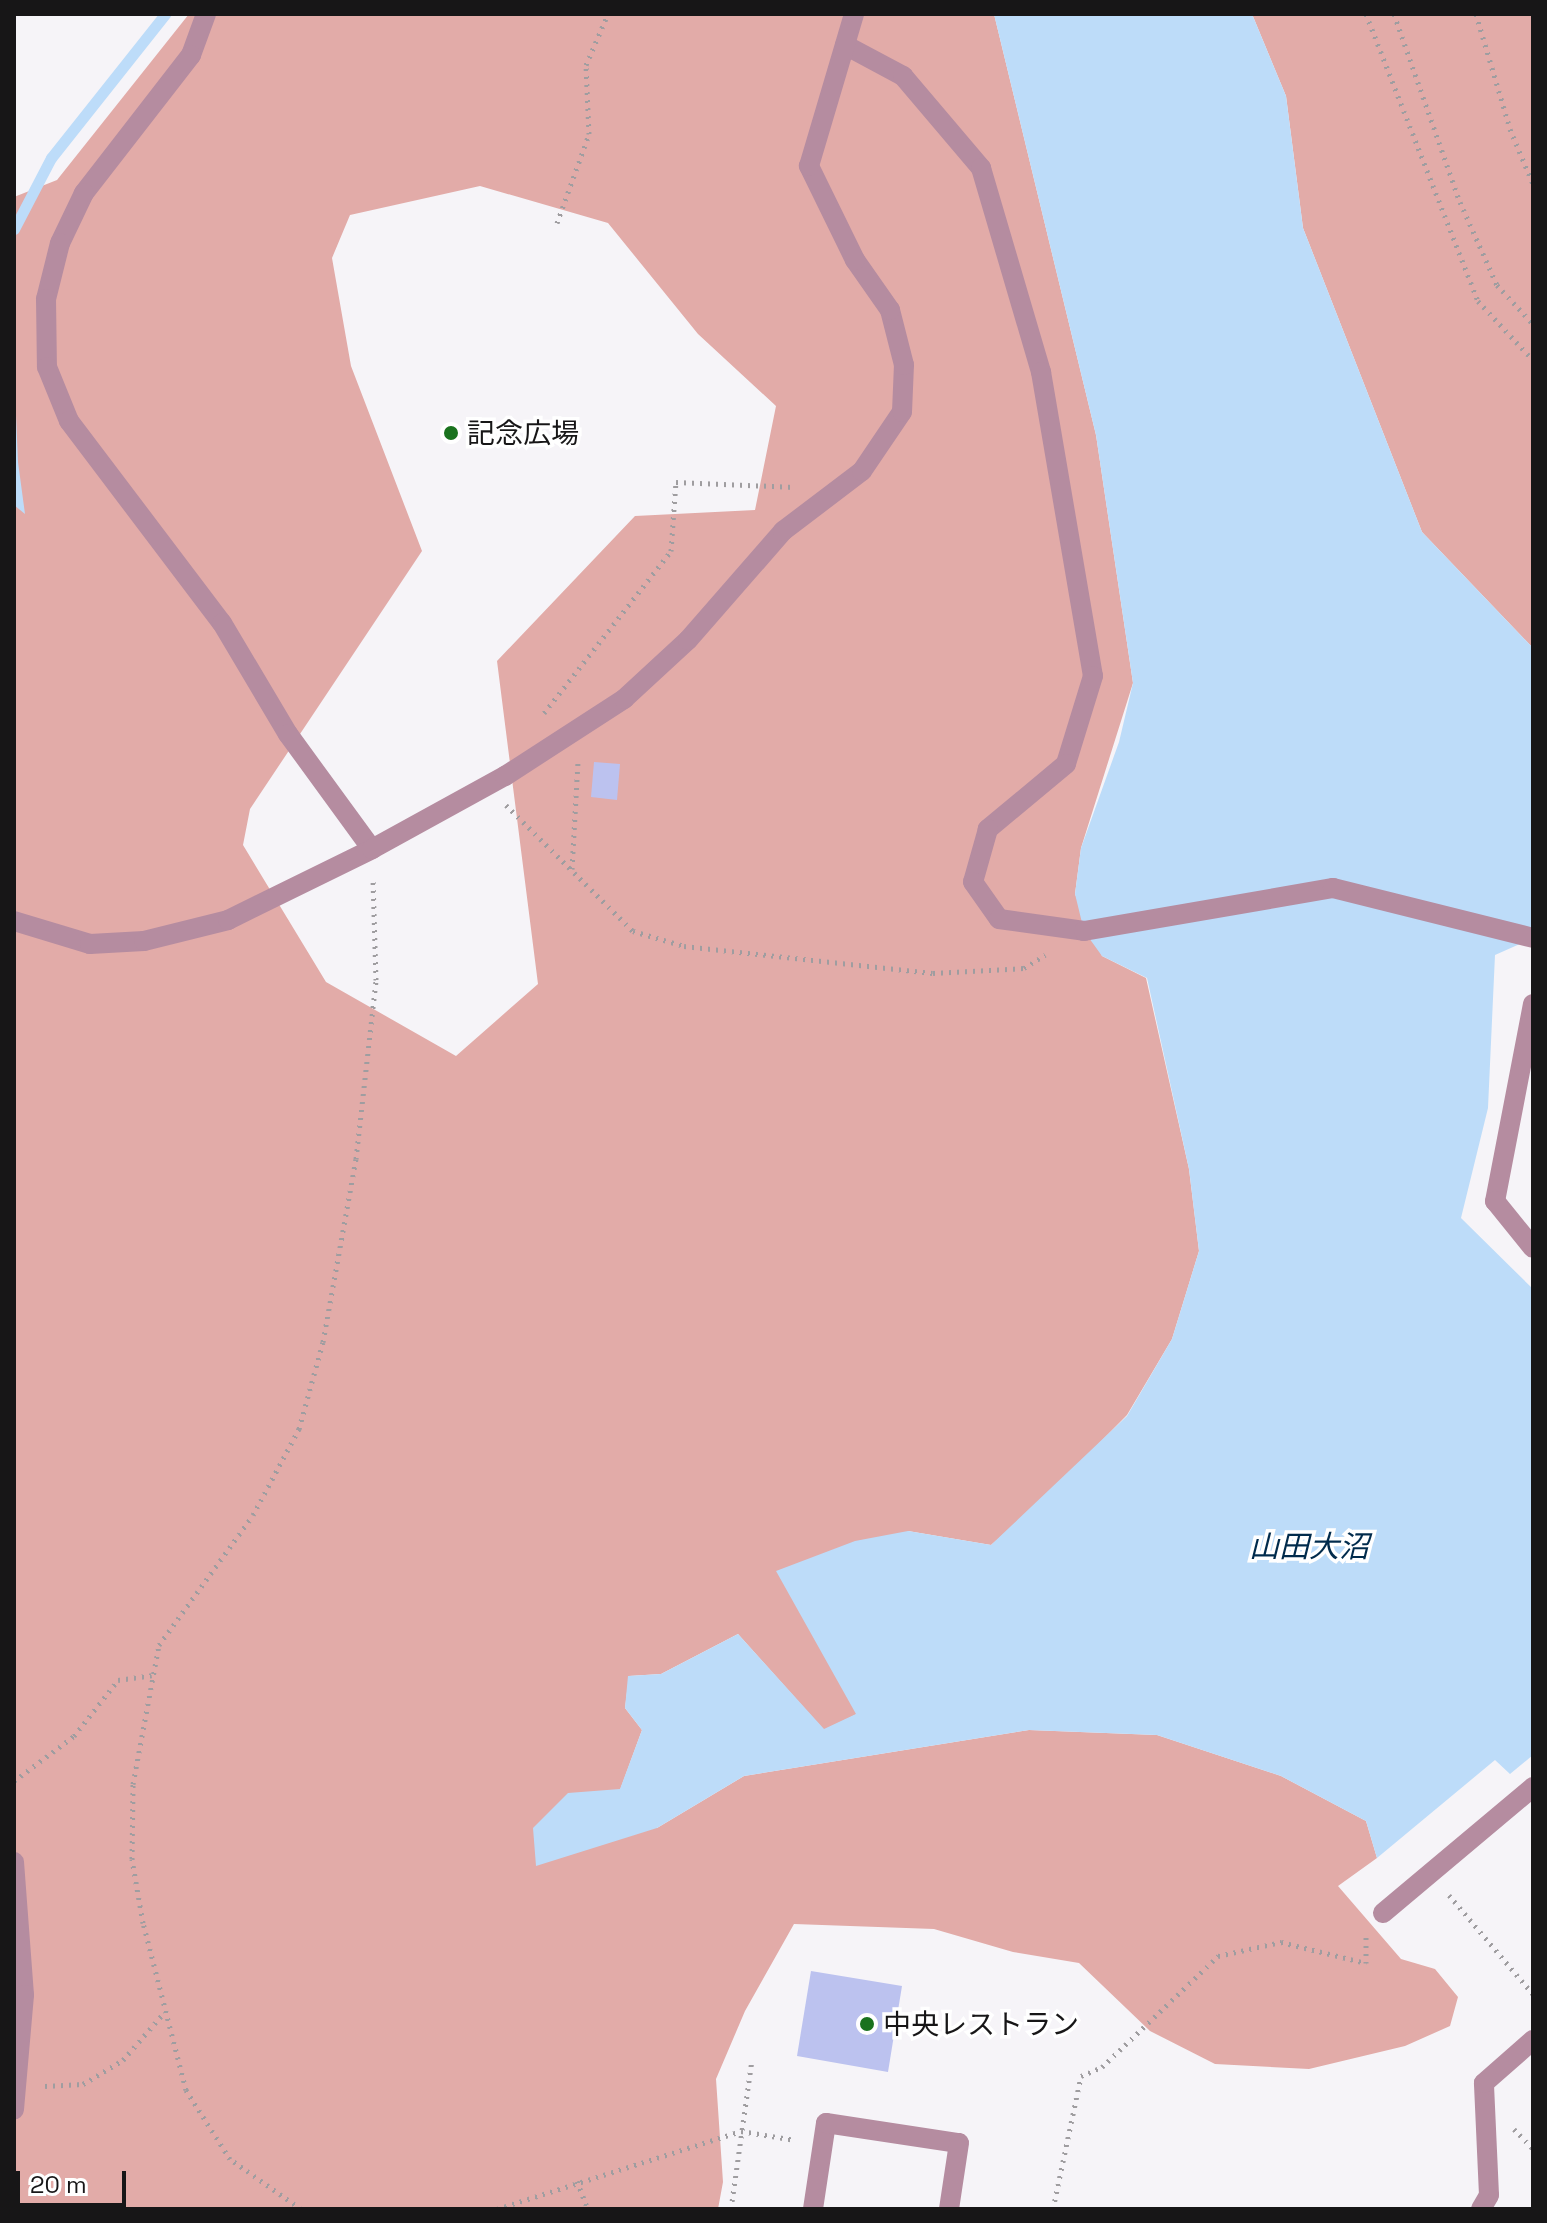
<!DOCTYPE html>
<html>
<head>
<meta charset="utf-8">
<style>
	body { margin:0 }
	#map { position:relative; width:1547px; height:2223px; overflow:hidden; background:#f6f4f8; font-family:"Space Grotesk","Noto Sans JP",sans-serif }
	div>[style] { position:absolute }
	.forest>* { inset:0; background:#e2aba8 }
	.water>* { inset:0; background:#bddcf9 }
	.stream>* { height:11px; margin:-5.5px; padding:0 5.5px; transform-origin:5.5px; border-radius:5.5px; background:#bddcf9 }
	.building>* { inset:0; background:#bcc2ef }
	.path>* { height:5px; margin-top:-2.5px; transform-origin:0; background:repeating-linear-gradient(90deg,#9f9da0 0 2px,transparent 0 8px) }
	.street>* { height:20px; margin:-10px; padding:0 10px; transform-origin:10px; border-radius:10px; background:#b58ca0 }
	.dots>* { width:22px; height:22px; translate:-50% -50%; box-sizing:border-box; border:4px solid #fff; border-radius:50% }
	span { translate:-50% -50%; white-space:nowrap; text-align:center; line-height:1.15; -webkit-text-stroke:7px #fff; paint-order:stroke }
	.poi-label { font-size:28px; color:#171617 }
	.left { translate:0 -50%; text-align:left }
	.water-label { font-size:30px; color:#002b4c; font-style:italic }
	.frame { position:absolute; inset:0; border:16px solid #171617; pointer-events:none }
	.scale { position:absolute; left:16px; top:2171px; width:110px; height:36px; box-sizing:border-box; border:4px solid #171617; border-top:0; padding-left:10px; font-size:24px; line-height:28px; white-space:nowrap; color:#171617; -webkit-text-stroke:6px #fff; paint-order:stroke }
</style>
</head>
<body>
<div id="map">
	<div class="forest">
		<i style="clip-path:polygon(evenodd,189px 14px,994px 14px,1096px 435px,1133px 683px,1081px 848px,1075px 894px,1102px 956px,1146px 978px,1189px 1169px,1199px 1251px,1172px 1339px,1127px 1415px,1043px 1500px,991px 1545px,908px 1531px,857px 1714px,824px 1730px,738px 1634px,661px 1674px,629px 1676px,625px 1708px,642px 1730px,620px 1790px,657px 1828px,744px 1776px,1029px 1730px,1157px 1735px,1281px 1776px,1366px 1821px,1377px 1858px,1338px 1886px,1401px 1959px,1435px 1969px,1458px 1997px,1450px 2026px,1405px 2046px,1309px 2069px,1215px 2064px,1150px 2031px,1079px 1963px,1013px 1952px,934px 1929px,794px 1924px,745px 2011px,716px 2079px,723px 2182px,718px 2209px,14px 2209px,14px 197px,57px 180px,189px 14px,480px 186px,608px 223px,698px 334px,776px 406px,755px 510px,635px 516px,497px 661px,538px 984px,456px 1056px,326px 982px,243px 845px,250px 809px,422px 551px,351px 366px,332px 258px,350px 215px,480px 186px)"></i>
		<i style="clip-path:polygon(1252px 14px,1533px 14px,1533px 648px,1422px 532px,1303px 228px,1286px 96px)"></i>
	</div>
	<div class="water">
		<i style="clip-path:polygon(994px 14px,1252px 14px,1286px 96px,1303px 228px,1422px 532px,1533px 648px,1533px 938px,1495px 955px,1488px 1108px,1461px 1218px,1533px 1289px,1533px 1755px,1510px 1774px,1495px 1760px,1377px 1858px,1366px 1821px,1281px 1776px,1157px 1735px,1029px 1730px,744px 1776px,657px 1828px,536px 1866px,533px 1828px,568px 1793px,620px 1789px,642px 1730px,625px 1708px,628px 1676px,661px 1674px,738px 1634px,824px 1729px,856px 1714px,776px 1571px,855px 1541px,908px 1531px,991px 1545px,1127px 1416px,1172px 1339px,1199px 1251px,1189px 1169px,1147px 978px,1102px 956px,1084px 931px,1075px 894px,1081px 848px,1119px 742px,1133px 683px,1096px 435px)"></i>
		<i style="clip-path:polygon(14px 368px,18px 462px,25px 514px,14px 505px)"></i>
	</div>
	<div class="stream">
		<i style="left:14px;top:229px;width:80px;rotate:-62.5deg"></i>
		<i style="left:51px;top:158px;width:184px;rotate:-51.6deg"></i>
	</div>
	<div class="building">
		<i style="clip-path:polygon(594px 762px,620px 764px,617px 800px,591px 797px)"></i>
		<i style="clip-path:polygon(811px 1971px,902px 1986px,888px 2072px,797px 2056px)"></i>
	</div>
	<div class="path">
		<i style="left:1366px;top:14px;width:308px;rotate:68.7deg"></i>
		<i style="left:1478px;top:301px;width:81px;rotate:47deg"></i>
		<i style="left:1394px;top:14px;width:199px;rotate:70.7deg"></i>
		<i style="left:1460px;top:202px;width:91px;rotate:66deg"></i>
		<i style="left:1497px;top:285px;width:53px;rotate:47.3deg"></i>
		<i style="left:1476px;top:14px;width:120px;rotate:73.5deg"></i>
		<i style="left:1510px;top:129px;width:60px;rotate:67.3deg"></i>
		<i style="left:557px;top:223px;width:95px;rotate:-70.2deg"></i>
		<i style="left:589px;top:134px;width:69px;rotate:-92.5deg"></i>
		<i style="left:586px;top:65px;width:56px;rotate:-66.7deg"></i>
		<i style="left:544px;top:713px;width:206px;rotate:-51.9deg"></i>
		<i style="left:671px;top:551px;width:69px;rotate:-85.9deg"></i>
		<i style="left:676px;top:482px;width:118px;rotate:2.4deg"></i>
		<i style="left:506px;top:805px;width:179px;rotate:44.8deg"></i>
		<i style="left:633px;top:931px;width:53px;rotate:16.4deg"></i>
		<i style="left:684px;top:946px;width:250px;rotate:6.2deg"></i>
		<i style="left:933px;top:973px;width:91px;rotate:-3.1deg"></i>
		<i style="left:1024px;top:968px;width:25px;rotate:-32deg"></i>
		<i style="left:572px;top:869px;width:108px;rotate:-86.8deg"></i>
		<i style="left:14px;top:1781px;width:75px;rotate:-36.9deg"></i>
		<i style="left:74px;top:1736px;width:71px;rotate:-51.8deg"></i>
		<i style="left:118px;top:1680px;width:34px;rotate:-8deg"></i>
		<i style="left:1449px;top:1895px;width:130px;rotate:49.7deg"></i>
		<i style="left:45px;top:2086px;width:38px;rotate:-3deg"></i>
		<i style="left:83px;top:2084px;width:47px;rotate:-31deg"></i>
		<i style="left:123px;top:2060px;width:61px;rotate:-49deg"></i>
		<i style="left:1514px;top:2129px;width:28px;rotate:46deg"></i>
		<i style="left:577px;top:2181px;width:30px;rotate:69deg"></i>
		<i style="left:301px;top:2209px;width:87px;rotate:-144.8deg"></i>
		<i style="left:230px;top:2159px;width:82px;rotate:-122.5deg"></i>
		<i style="left:186px;top:2090px;width:172px;rotate:-104.4deg"></i>
		<i style="left:143px;top:1923px;width:65px;rotate:-99.8deg"></i>
		<i style="left:132px;top:1859px;width:75px;rotate:-89.2deg"></i>
		<i style="left:133px;top:1784px;width:141px;rotate:-79.4deg"></i>
		<i style="left:159px;top:1645px;width:160px;rotate:-54.1deg"></i>
		<i style="left:253px;top:1515px;width:98px;rotate:-61.9deg"></i>
		<i style="left:299px;top:1429px;width:90px;rotate:-74.6deg"></i>
		<i style="left:323px;top:1342px;width:186px;rotate:-79.8deg"></i>
		<i style="left:356px;top:1159px;width:180px;rotate:-83.6deg"></i>
		<i style="left:376px;top:980px;width:102px;rotate:-91.7deg"></i>
		<i style="left:497px;top:2209px;width:256px;rotate:-17.7deg"></i>
		<i style="left:741px;top:2131px;width:55px;rotate:9.5deg"></i>
		<i style="left:731px;top:2209px;width:151px;rotate:-82deg"></i>
		<i style="left:1053px;top:2209px;width:136px;rotate:-78.1deg"></i>
		<i style="left:1081px;top:2076px;width:23px;rotate:-23deg"></i>
		<i style="left:1102px;top:2067px;width:161px;rotate:-43.7deg"></i>
		<i style="left:1218px;top:1956px;width:65px;rotate:-12.5deg"></i>
		<i style="left:1281px;top:1942px;width:88px;rotate:13.9deg"></i>
		<i style="left:1366px;top:1963px;width:27px;rotate:-90deg"></i>
	</div>
	<div class="street">
		<i style="left:206px;top:14px;width:44px;rotate:110.1deg"></i>
		<i style="left:191px;top:55px;width:175px;rotate:127.8deg"></i>
		<i style="left:84px;top:193px;width:55px;rotate:115.6deg"></i>
		<i style="left:60px;top:243px;width:58px;rotate:104deg"></i>
		<i style="left:46px;top:299px;width:68px;rotate:89.2deg"></i>
		<i style="left:47px;top:367px;width:58px;rotate:67.8deg"></i>
		<i style="left:69px;top:421px;width:253px;rotate:52.9deg"></i>
		<i style="left:222px;top:623px;width:129px;rotate:59.3deg"></i>
		<i style="left:288px;top:734px;width:142px;rotate:53.9deg"></i>
		<i style="left:845px;top:45px;width:66px;rotate:28.1deg"></i>
		<i style="left:903px;top:76px;width:121px;rotate:49.7deg"></i>
		<i style="left:981px;top:168px;width:213px;rotate:73.6deg"></i>
		<i style="left:1041px;top:372px;width:308px;rotate:80.3deg"></i>
		<i style="left:1093px;top:676px;width:92px;rotate:107.1deg"></i>
		<i style="left:1066px;top:764px;width:102px;rotate:140.2deg"></i>
		<i style="left:988px;top:829px;width:55px;rotate:105.8deg"></i>
		<i style="left:973px;top:882px;width:45px;rotate:54.9deg"></i>
		<i style="left:999px;top:919px;width:86px;rotate:8deg"></i>
		<i style="left:1084px;top:931px;width:253px;rotate:-9.8deg"></i>
		<i style="left:1333px;top:888px;width:206px;rotate:14deg"></i>
		<i style="left:14px;top:921px;width:79px;rotate:16.8deg"></i>
		<i style="left:90px;top:944px;width:54px;rotate:-3.2deg"></i>
		<i style="left:144px;top:941px;width:87px;rotate:-14deg"></i>
		<i style="left:228px;top:920px;width:161px;rotate:-26.2deg"></i>
		<i style="left:372px;top:849px;width:152px;rotate:-28.8deg"></i>
		<i style="left:505px;top:776px;width:142px;rotate:-32.9deg"></i>
		<i style="left:624px;top:699px;width:87px;rotate:-42.7deg"></i>
		<i style="left:688px;top:640px;width:145px;rotate:-48.9deg"></i>
		<i style="left:783px;top:531px;width:99px;rotate:-37.2deg"></i>
		<i style="left:862px;top:471px;width:71px;rotate:-55.9deg"></i>
		<i style="left:902px;top:412px;width:47px;rotate:-87.6deg"></i>
		<i style="left:904px;top:365px;width:57px;rotate:-104.3deg"></i>
		<i style="left:890px;top:310px;width:61px;rotate:-125deg"></i>
		<i style="left:855px;top:260px;width:105px;rotate:-116.1deg"></i>
		<i style="left:809px;top:166px;width:159px;rotate:-73.5deg"></i>
		<i style="left:1533px;top:1004px;width:201px;rotate:100.9deg"></i>
		<i style="left:1495px;top:1201px;width:60px;rotate:51deg"></i>
		<i style="left:14px;top:1862px;width:133px;rotate:85.7deg"></i>
		<i style="left:24px;top:1995px;width:115px;rotate:95deg"></i>
		<i style="left:1383px;top:1913px;width:196px;rotate:-40deg"></i>
		<i style="left:813px;top:2209px;width:87px;rotate:-81.4deg"></i>
		<i style="left:826px;top:2123px;width:134px;rotate:8.6deg"></i>
		<i style="left:959px;top:2143px;width:67px;rotate:98.6deg"></i>
		<i style="left:1481px;top:2209px;width:16px;rotate:-60deg"></i>
		<i style="left:1489px;top:2195px;width:112px;rotate:-92.6deg"></i>
		<i style="left:1484px;top:2083px;width:65px;rotate:-41.3deg"></i>
	</div>
	<div class="dots">
		<i style="left:451px;top:433px;background:#1a721e"></i>
		<i style="left:867px;top:2024px;background:#1a721e"></i>
	</div>
	<div class="poi-label">
		<span class="left" style="left:467px;top:433px">記念広場</span>
		<span class="left" style="left:883px;top:2024px">中央レストラン</span>
	</div>
	<div class="water-label">
		<span style="left:1309px;top:1547px">山田大沼</span>
	</div>
	<div class="frame"></div>
	<div class="scale">20 m</div>
</div>
</body>
</html>
